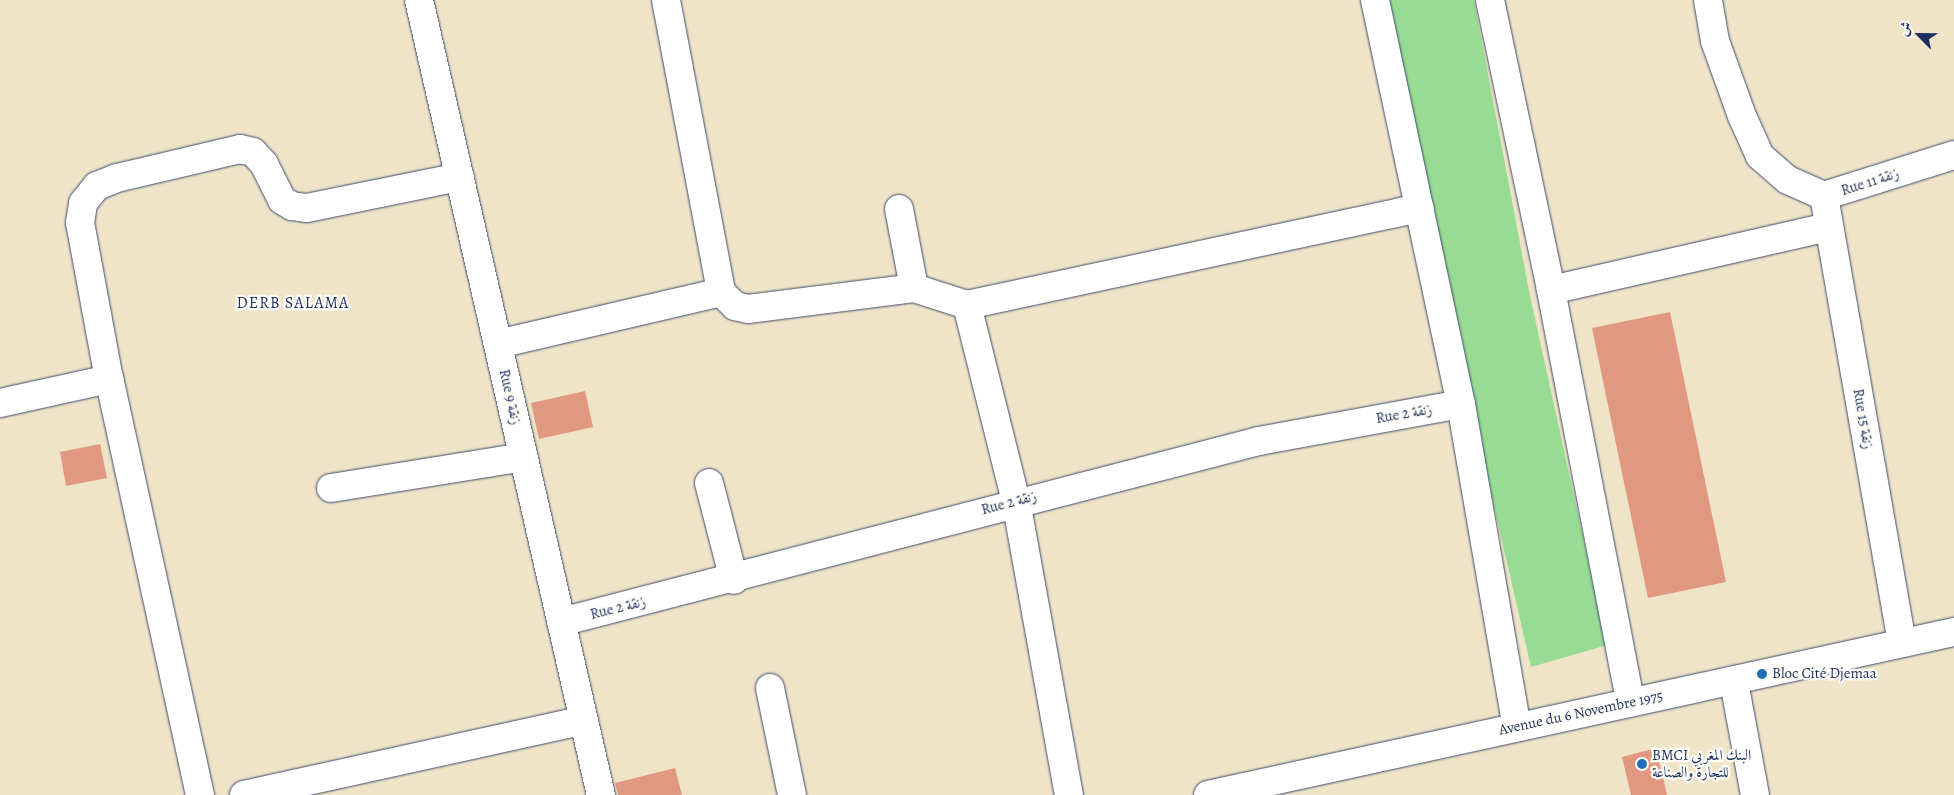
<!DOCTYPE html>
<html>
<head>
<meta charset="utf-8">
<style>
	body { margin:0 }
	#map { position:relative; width:1954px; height:795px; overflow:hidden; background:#efe4c7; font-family:Alegreya,Amiri,serif }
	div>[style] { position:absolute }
	.green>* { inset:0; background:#98db92 }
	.building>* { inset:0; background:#e19880 }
	.roads { filter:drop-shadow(0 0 1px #3b4a6e) drop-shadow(0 0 1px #3b4a6e) }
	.minor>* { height:28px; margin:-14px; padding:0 14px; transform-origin:14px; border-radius:14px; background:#fff }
	.dots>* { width:14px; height:14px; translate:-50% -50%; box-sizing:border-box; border:2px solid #fdfcf7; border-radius:50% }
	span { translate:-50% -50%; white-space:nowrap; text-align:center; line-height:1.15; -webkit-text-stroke:4.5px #fdfcf7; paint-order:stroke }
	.street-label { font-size:15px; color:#1b2f5e }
	.poi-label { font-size:15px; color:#1b2f5e }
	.left { translate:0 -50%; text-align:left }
	.neighbourhood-label { font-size:16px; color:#1b2f5e; letter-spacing:1px }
	.north { position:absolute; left:1894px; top:10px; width:50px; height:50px; -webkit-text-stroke:4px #fdfcf7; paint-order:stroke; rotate:293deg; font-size:14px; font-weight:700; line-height:20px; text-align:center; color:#1b2f5e }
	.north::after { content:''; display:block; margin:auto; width:18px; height:22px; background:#1b2f5e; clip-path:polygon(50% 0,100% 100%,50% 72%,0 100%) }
</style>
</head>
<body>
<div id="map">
	<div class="green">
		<i style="clip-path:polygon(1389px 0,1474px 0,1530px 296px,1607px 645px,1531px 667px,1470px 402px)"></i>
	</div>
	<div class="building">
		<i style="clip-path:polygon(1670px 312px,1726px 582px,1648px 598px,1592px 328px)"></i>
		<i style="clip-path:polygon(585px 391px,593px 427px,539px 439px,531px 403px)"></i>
		<i style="clip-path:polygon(100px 444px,107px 478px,66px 486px,60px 452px)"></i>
		<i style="clip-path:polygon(1656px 748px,1667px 795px,1631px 795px,1622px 757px)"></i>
		<i style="clip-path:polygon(675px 768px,682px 795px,618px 795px,615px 783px)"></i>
	</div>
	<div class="roads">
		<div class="minor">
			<i style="left:419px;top:0;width:816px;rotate:77.11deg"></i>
			<i style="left:666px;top:0;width:297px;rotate:79.3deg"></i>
			<i style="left:721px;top:292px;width:20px;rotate:45deg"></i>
			<i style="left:735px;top:306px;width:13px;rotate:13deg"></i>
			<i style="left:748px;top:309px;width:167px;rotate:-7.2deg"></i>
			<i style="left:914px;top:288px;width:56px;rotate:17.8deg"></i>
			<i style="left:967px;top:305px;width:463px;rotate:-12.1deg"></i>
			<i style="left:1375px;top:0;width:413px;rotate:78deg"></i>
			<i style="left:1461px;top:404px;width:328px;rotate:80.2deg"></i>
			<i style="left:1490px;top:0;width:296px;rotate:78.1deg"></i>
			<i style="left:1551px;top:290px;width:419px;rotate:79.1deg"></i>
			<i style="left:1708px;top:0;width:42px;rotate:80.3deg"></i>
			<i style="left:1715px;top:41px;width:80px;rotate:70.2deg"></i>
			<i style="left:1742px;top:116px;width:44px;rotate:65.8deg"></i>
			<i style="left:1760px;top:156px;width:37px;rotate:41deg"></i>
			<i style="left:1788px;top:180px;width:39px;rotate:24deg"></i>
			<i style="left:1824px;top:196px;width:136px;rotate:-17.5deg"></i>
			<i style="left:1824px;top:196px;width:452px;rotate:80.1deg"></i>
			<i style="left:899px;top:209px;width:80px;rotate:79.2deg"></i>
			<i style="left:1551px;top:290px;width:285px;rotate:-12.8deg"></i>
			<i style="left:967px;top:305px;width:202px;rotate:76deg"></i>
			<i style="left:1016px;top:501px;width:299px;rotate:79.8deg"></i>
			<i style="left:498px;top:344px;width:229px;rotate:-13.1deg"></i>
			<i style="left:0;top:403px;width:112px;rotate:-12.4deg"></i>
			<i style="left:709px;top:483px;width:100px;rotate:75.5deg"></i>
			<i style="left:331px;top:488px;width:195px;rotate:-9.1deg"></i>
			<i style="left:561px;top:622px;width:721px;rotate:-14.54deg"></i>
			<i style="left:1259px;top:441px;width:205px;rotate:-10.4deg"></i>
			<i style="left:1734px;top:682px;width:115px;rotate:79.5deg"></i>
			<i style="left:770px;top:688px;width:109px;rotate:78.4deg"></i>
			<i style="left:200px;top:795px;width:426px;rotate:-102.3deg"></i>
			<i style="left:109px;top:379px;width:159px;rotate:-100.5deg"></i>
			<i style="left:80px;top:223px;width:20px;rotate:-81deg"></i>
			<i style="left:83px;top:203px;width:22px;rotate:-51deg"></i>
			<i style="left:97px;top:186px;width:22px;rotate:-22deg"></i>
			<i style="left:117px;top:178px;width:126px;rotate:-13.3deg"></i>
			<i style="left:240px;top:149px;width:13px;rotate:13deg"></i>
			<i style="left:253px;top:152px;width:16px;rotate:47deg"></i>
			<i style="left:264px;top:164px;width:40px;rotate:63.4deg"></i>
			<i style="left:282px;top:200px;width:12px;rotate:31deg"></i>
			<i style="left:292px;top:206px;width:15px;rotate:8deg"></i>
			<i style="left:307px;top:208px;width:156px;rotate:-11.5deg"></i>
			<i style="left:244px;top:795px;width:348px;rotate:-12.4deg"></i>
			<i style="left:1208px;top:795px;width:764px;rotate:-12.33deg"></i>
		</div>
	</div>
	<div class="dots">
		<i style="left:1762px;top:674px;background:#1f6fb2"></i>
		<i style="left:1642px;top:764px;background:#1f6fb2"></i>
	</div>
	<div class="street-label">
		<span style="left:1870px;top:182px;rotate:-18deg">Rue 11 زنقة</span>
		<span style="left:510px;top:397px;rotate:77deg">Rue 9 زنقة</span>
		<span style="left:1404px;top:414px;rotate:-10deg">Rue 2 زنقة</span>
		<span style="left:1863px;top:419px;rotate:80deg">Rue 15 زنقة</span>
		<span style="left:1009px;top:503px;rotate:-15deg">Rue 2 زنقة</span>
		<span style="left:618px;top:608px;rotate:-14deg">Rue 2 زنقة</span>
		<span style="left:1581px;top:713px;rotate:-12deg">Avenue du 6 Novembre 1975</span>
	</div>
	<div class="poi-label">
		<span class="left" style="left:1772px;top:674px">Bloc Cité Djemaa</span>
		<span class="left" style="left:1652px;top:764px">BMCI البنك المغربي<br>للتجارة والصناعة</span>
	</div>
	<div class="neighbourhood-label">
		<span style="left:293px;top:303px">DERB SALAMA</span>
	</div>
	<div class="north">ش</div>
</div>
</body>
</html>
